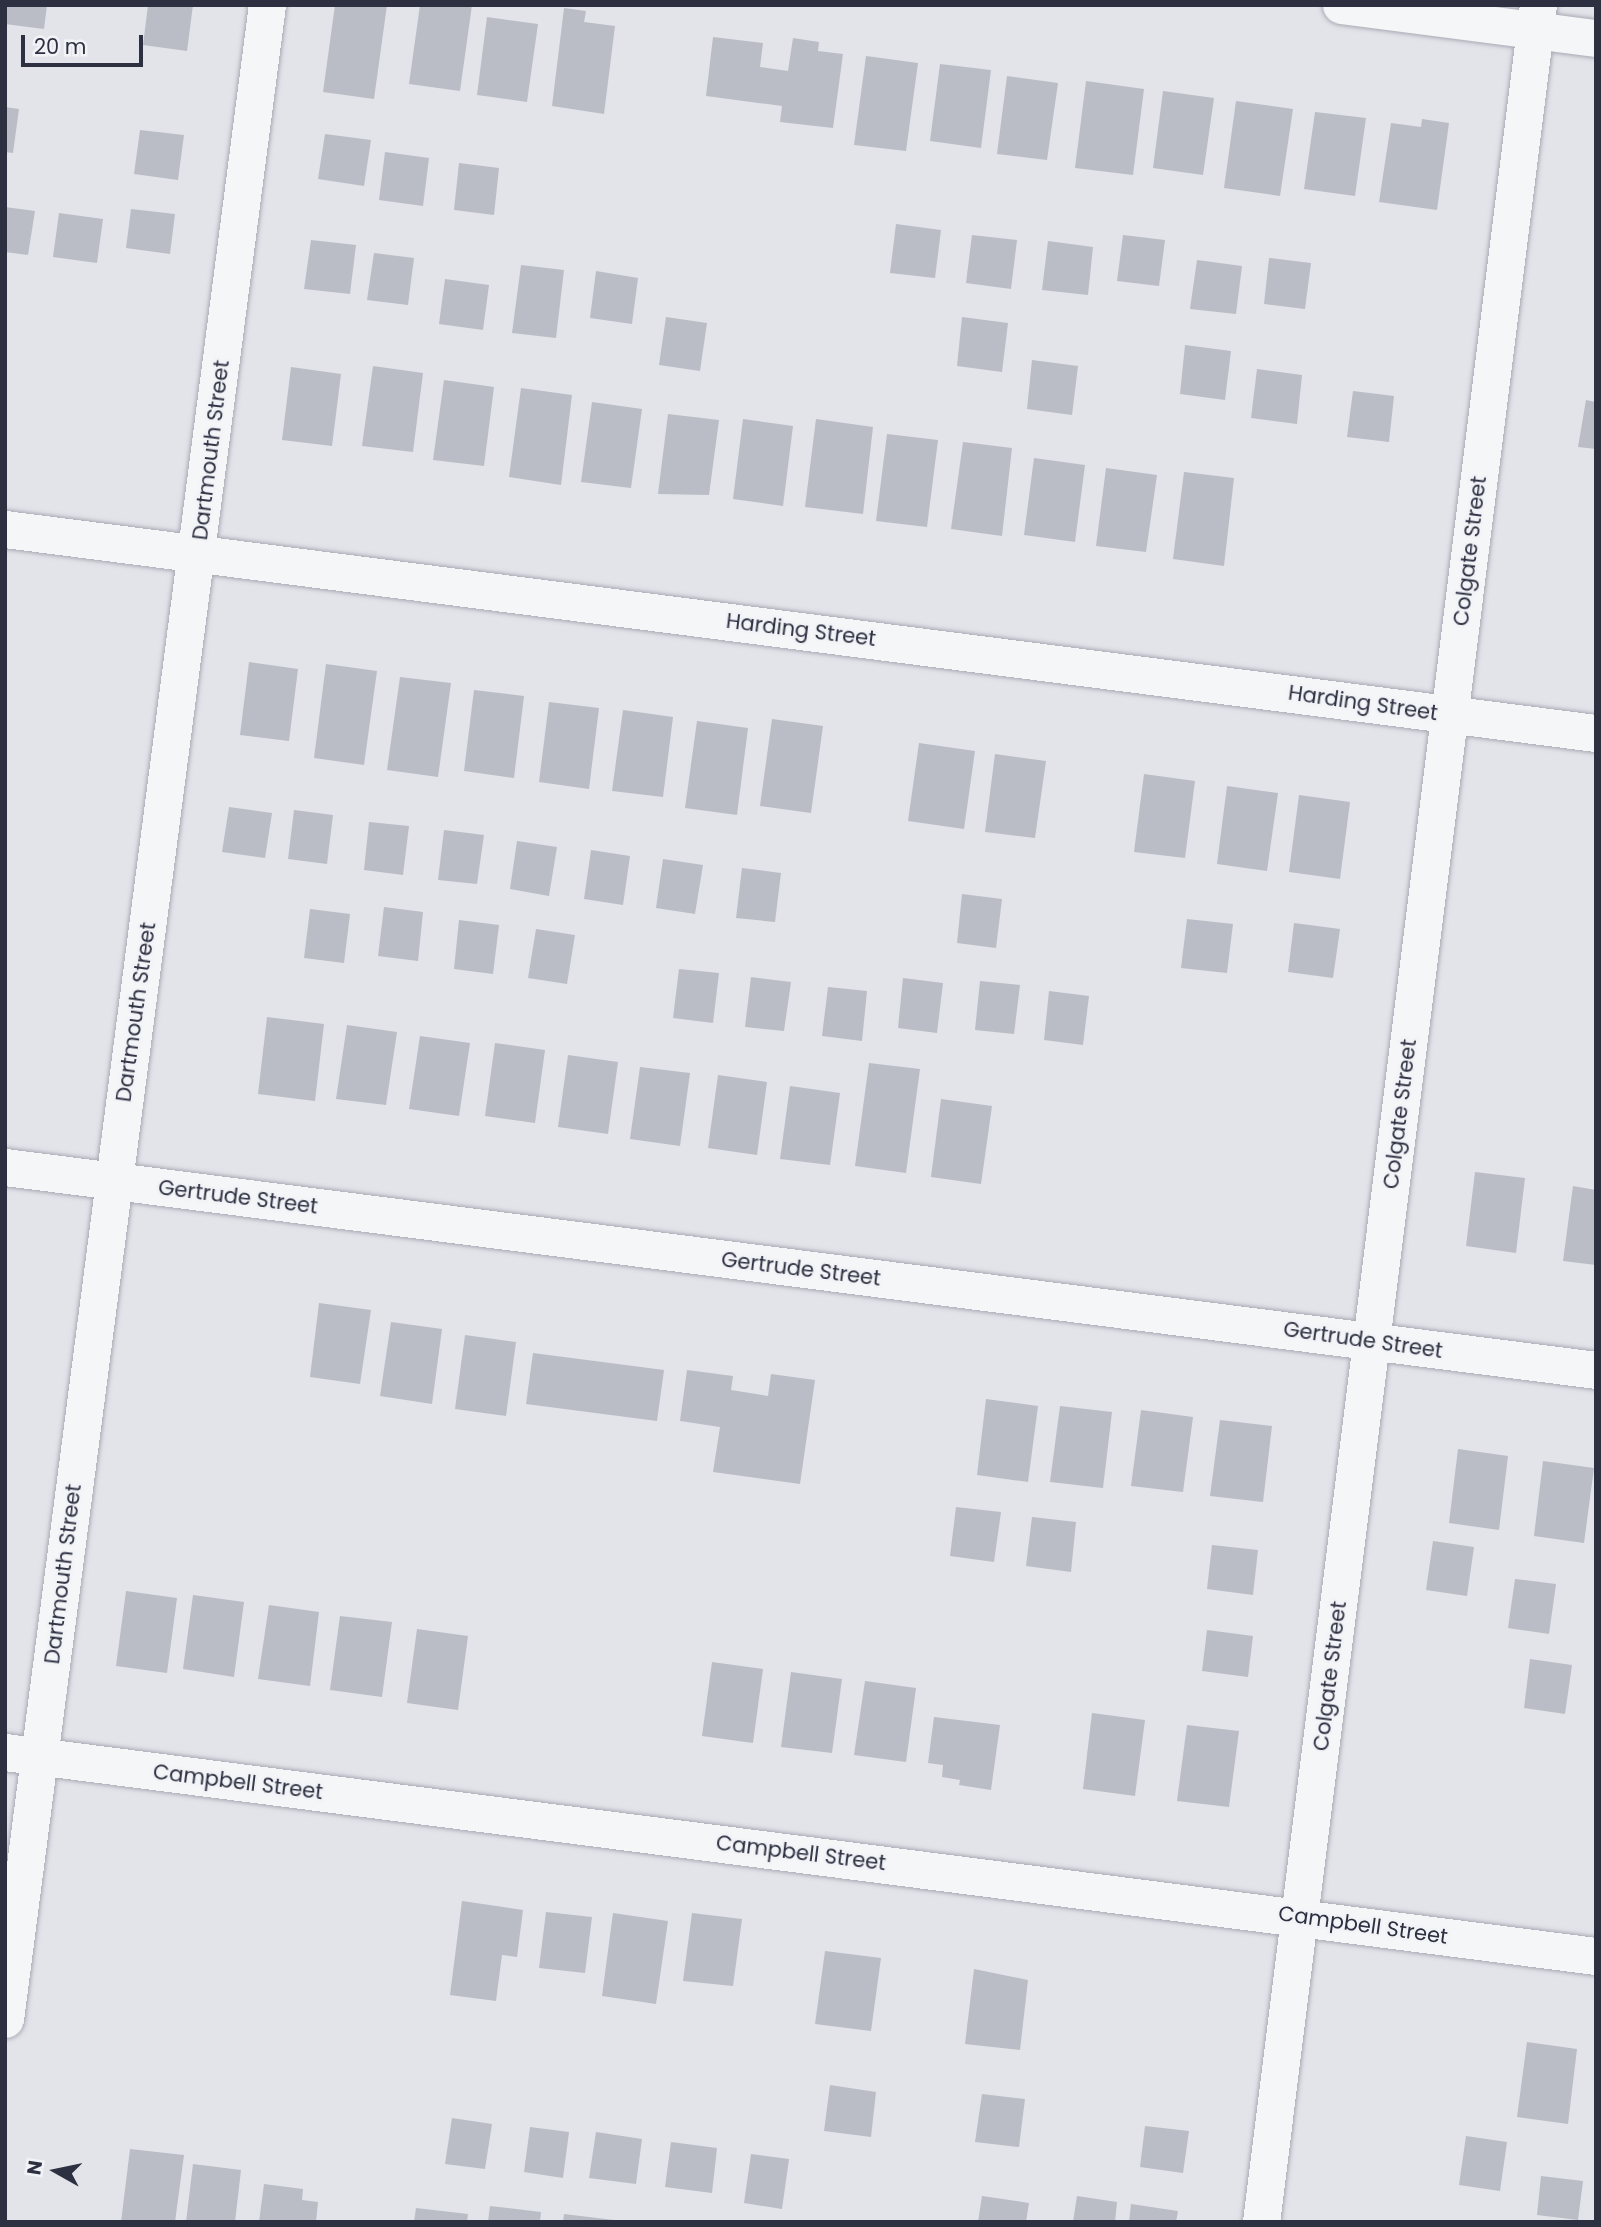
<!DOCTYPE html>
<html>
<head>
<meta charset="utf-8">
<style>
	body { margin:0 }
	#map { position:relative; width:1601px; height:2227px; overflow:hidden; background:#e3e4ea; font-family:Poppins,sans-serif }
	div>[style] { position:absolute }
	.building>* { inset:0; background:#babdc6 }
	.roads { filter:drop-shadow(0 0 2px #a8aab4) drop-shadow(0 0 2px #a8aab4) }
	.street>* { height:37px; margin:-18.5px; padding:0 18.5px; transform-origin:18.5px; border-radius:18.5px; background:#f5f6f8 }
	span { translate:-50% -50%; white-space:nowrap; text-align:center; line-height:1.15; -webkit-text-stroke:5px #f2f3f7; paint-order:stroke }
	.street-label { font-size:21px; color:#2c3040 }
	.frame { position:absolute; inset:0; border:7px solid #2c3040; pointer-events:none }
	.north { position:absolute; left:21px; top:2136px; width:70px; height:70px; -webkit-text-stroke:5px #f2f3f7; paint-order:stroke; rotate:279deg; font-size:19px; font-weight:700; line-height:28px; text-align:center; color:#2c3040 }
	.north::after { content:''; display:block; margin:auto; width:24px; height:32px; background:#2c3040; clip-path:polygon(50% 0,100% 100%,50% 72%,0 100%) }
	.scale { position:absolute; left:21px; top:35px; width:122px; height:32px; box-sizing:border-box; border:4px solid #2c3040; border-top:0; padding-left:9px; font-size:21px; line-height:24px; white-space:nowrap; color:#2c3040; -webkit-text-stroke:5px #f2f3f7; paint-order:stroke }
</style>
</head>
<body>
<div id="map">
	<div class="building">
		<i style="clip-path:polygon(5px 5px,47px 5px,44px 29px,5px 24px)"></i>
		<i style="clip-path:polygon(148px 5px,193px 5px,187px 51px,143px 45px)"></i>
		<i style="clip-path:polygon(335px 5px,387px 5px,374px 99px,323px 92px)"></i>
		<i style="clip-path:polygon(420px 5px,472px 5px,460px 91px,409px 84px)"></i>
		<i style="clip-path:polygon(564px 8px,586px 11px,584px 22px,615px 26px,604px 114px,552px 106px)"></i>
		<i style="clip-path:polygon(487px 17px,538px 24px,527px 102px,477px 95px)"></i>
		<i style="clip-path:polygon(713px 37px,763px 43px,760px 67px,788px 71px,793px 38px,819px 42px,818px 51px,843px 54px,833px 128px,780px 122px,782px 106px,706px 96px)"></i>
		<i style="clip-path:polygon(866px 56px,918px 63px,906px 151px,854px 145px)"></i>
		<i style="clip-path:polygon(940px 64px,991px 70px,981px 148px,930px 141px)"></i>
		<i style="clip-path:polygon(1007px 76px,1058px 83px,1047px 160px,997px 154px)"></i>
		<i style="clip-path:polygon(1086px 81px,1144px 89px,1133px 175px,1075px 168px)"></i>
		<i style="clip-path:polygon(1163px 91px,1214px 98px,1203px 175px,1153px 168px)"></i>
		<i style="clip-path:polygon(1236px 101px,1293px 109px,1280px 196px,1224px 188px)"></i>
		<i style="clip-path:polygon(5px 107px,19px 109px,13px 153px,5px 152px)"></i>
		<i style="clip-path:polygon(1315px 112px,1366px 118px,1355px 196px,1304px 189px)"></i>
		<i style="clip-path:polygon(1422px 119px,1449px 123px,1437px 210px,1379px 202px,1391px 123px,1421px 127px)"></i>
		<i style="clip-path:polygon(140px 130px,184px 135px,178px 180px,134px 174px)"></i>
		<i style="clip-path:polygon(325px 134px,371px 140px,364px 186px,318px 179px)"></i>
		<i style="clip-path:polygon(385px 152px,429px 158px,423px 206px,379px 200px)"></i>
		<i style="clip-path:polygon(459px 163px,499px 168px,494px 215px,454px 210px)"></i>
		<i style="clip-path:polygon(5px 207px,35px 211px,28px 255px,5px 252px)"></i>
		<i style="clip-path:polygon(131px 209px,175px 214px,170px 254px,126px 248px)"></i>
		<i style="clip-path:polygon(59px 213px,103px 219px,97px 263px,53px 257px)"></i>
		<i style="clip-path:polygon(896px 224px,941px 230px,935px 278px,890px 273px)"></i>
		<i style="clip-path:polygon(972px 235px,1017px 240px,1011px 289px,966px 283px)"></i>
		<i style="clip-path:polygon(1123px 235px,1165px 240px,1159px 286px,1117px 281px)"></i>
		<i style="clip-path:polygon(311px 240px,356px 245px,350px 294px,304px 289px)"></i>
		<i style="clip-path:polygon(1048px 241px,1093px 247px,1088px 295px,1042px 290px)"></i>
		<i style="clip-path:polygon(374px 253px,414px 258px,408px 305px,367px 300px)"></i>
		<i style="clip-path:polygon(1269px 258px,1311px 263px,1305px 309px,1264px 304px)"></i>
		<i style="clip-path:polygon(1197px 260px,1242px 266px,1236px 314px,1190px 309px)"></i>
		<i style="clip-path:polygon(521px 265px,564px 270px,556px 338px,512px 333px)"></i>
		<i style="clip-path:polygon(596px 271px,638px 278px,632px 324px,590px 318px)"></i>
		<i style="clip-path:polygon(445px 279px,489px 285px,483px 330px,439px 324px)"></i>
		<i style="clip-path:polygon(666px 317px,707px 323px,700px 371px,659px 365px)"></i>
		<i style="clip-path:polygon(962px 317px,1008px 323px,1002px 372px,957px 366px)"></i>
		<i style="clip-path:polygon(1185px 345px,1231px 351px,1225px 400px,1180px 394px)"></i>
		<i style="clip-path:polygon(1032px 360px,1078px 366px,1072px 415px,1027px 409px)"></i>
		<i style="clip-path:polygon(373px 366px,423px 373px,413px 452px,362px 446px)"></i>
		<i style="clip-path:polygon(291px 367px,341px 374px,332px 446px,282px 440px)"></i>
		<i style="clip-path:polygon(1257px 369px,1302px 375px,1297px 424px,1251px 418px)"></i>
		<i style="clip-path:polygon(444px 380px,494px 387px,484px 466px,433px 460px)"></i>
		<i style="clip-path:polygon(521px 388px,572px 395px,561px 485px,509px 477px)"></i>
		<i style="clip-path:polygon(1353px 391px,1394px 396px,1389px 442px,1347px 437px)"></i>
		<i style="clip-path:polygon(1586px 400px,1596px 402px,1596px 449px,1578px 447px)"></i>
		<i style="clip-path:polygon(592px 402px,642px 409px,631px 488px,581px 482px)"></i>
		<i style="clip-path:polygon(668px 414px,719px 420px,709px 495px,658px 494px)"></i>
		<i style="clip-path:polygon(743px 419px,793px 426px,783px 506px,733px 499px)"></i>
		<i style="clip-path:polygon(816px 419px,873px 427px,863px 514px,805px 507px)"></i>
		<i style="clip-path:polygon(887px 434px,938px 440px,927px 527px,876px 521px)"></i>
		<i style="clip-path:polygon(963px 442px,1012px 448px,1002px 536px,951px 529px)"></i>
		<i style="clip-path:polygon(1034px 458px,1085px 465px,1075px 542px,1024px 535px)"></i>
		<i style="clip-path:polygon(1106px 468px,1157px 475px,1146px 552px,1096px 546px)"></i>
		<i style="clip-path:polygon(1184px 472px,1234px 478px,1224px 566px,1173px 559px)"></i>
		<i style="clip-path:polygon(249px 662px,298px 669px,289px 741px,240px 735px)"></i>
		<i style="clip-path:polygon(326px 664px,377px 671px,364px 765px,314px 758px)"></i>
		<i style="clip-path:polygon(400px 677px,451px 683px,438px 777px,387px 770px)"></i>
		<i style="clip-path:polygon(474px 690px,524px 696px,514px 778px,464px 771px)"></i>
		<i style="clip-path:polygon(549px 702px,599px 708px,589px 789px,539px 782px)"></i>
		<i style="clip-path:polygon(623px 710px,673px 717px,663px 797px,612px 791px)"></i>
		<i style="clip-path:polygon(772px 719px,823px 726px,811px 813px,760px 806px)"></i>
		<i style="clip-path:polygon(697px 721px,748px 728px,737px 815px,685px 808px)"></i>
		<i style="clip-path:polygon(919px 743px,975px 751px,964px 829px,908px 821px)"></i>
		<i style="clip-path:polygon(995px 754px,1046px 761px,1035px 838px,985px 832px)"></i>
		<i style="clip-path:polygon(1144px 774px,1195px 781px,1185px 858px,1134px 852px)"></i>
		<i style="clip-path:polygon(1227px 786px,1278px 793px,1267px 871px,1217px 864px)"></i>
		<i style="clip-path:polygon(1299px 795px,1350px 802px,1340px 879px,1289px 872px)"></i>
		<i style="clip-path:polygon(229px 807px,272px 813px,265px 858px,222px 852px)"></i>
		<i style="clip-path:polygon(294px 810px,333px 815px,327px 864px,288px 859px)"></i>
		<i style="clip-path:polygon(369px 822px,409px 826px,403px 875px,364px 870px)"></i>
		<i style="clip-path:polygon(444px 830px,484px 835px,477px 884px,438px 880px)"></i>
		<i style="clip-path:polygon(517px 841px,557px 847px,549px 896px,510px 889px)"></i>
		<i style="clip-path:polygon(591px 850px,630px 856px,623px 905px,584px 899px)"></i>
		<i style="clip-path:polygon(663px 859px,703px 865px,695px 914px,656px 908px)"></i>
		<i style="clip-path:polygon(742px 868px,781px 873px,775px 922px,736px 918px)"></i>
		<i style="clip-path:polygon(962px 894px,1002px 899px,996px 948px,957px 943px)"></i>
		<i style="clip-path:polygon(384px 907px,423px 912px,418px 961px,378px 956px)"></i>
		<i style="clip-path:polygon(310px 909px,350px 914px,344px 963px,304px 958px)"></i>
		<i style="clip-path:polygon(1187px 919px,1233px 924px,1227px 973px,1181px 968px)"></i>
		<i style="clip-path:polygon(459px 920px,499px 925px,493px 974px,454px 969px)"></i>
		<i style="clip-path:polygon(1294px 923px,1340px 929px,1333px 978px,1288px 972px)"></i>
		<i style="clip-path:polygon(536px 929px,575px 935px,567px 984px,528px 978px)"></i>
		<i style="clip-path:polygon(679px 969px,719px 973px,713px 1023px,673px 1018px)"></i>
		<i style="clip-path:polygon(751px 977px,791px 982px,784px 1031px,745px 1027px)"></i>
		<i style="clip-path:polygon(903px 978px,943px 983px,937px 1033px,898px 1028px)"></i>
		<i style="clip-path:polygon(980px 981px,1020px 985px,1014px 1034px,975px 1030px)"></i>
		<i style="clip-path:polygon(828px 987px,867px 991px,862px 1041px,822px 1036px)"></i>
		<i style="clip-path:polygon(1049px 991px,1089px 996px,1083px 1045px,1044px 1040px)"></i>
		<i style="clip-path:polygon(267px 1017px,324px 1024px,315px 1101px,258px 1094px)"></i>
		<i style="clip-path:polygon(347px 1025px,397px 1032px,386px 1105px,336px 1099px)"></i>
		<i style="clip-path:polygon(420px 1036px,470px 1043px,459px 1116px,409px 1109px)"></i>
		<i style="clip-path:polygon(495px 1043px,545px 1050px,535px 1123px,485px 1116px)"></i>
		<i style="clip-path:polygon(568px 1055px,618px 1062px,608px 1134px,558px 1127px)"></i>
		<i style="clip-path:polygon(869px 1063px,920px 1069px,906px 1173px,855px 1166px)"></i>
		<i style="clip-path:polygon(640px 1067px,690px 1073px,680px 1146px,630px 1139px)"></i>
		<i style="clip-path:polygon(718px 1075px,767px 1082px,757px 1155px,708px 1148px)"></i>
		<i style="clip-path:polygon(790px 1086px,840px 1093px,830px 1165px,780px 1159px)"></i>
		<i style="clip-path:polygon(941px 1099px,992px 1106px,981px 1184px,931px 1177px)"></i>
		<i style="clip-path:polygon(1475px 1172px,1525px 1178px,1516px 1253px,1466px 1246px)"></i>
		<i style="clip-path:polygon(1573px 1186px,1596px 1190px,1596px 1265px,1563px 1261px)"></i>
		<i style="clip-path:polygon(319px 1303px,371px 1310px,360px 1384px,310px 1377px)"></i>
		<i style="clip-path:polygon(391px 1322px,442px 1329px,432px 1404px,380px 1396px)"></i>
		<i style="clip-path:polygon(465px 1335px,516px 1342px,506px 1416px,455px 1409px)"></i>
		<i style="clip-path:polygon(533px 1353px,664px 1370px,657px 1421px,526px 1404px)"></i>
		<i style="clip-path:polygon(687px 1370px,733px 1376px,731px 1390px,768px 1396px,771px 1374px,815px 1380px,800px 1484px,713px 1472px,720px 1427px,680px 1421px)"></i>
		<i style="clip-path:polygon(986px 1399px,1038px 1406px,1028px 1482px,977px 1475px)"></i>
		<i style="clip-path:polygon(1060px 1406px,1112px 1412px,1103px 1488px,1050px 1482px)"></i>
		<i style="clip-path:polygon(1141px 1410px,1193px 1417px,1183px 1492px,1131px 1486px)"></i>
		<i style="clip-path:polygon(1220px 1420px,1272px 1426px,1263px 1502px,1210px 1496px)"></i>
		<i style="clip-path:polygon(1458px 1449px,1508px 1456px,1499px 1530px,1449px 1523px)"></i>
		<i style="clip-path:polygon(1543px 1461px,1594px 1468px,1584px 1543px,1534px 1536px)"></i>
		<i style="clip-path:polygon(956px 1507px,1001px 1512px,994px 1562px,950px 1556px)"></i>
		<i style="clip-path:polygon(1032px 1517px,1076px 1522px,1071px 1572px,1026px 1566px)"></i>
		<i style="clip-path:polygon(1433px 1541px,1474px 1547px,1467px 1596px,1426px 1590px)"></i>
		<i style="clip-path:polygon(1212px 1545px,1258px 1550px,1253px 1595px,1207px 1589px)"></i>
		<i style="clip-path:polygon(1515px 1579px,1556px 1584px,1549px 1634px,1508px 1628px)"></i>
		<i style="clip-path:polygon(126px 1591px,177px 1598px,167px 1673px,116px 1666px)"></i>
		<i style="clip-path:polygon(193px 1595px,244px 1602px,234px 1677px,183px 1669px)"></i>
		<i style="clip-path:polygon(269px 1605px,319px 1612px,310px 1686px,258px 1679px)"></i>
		<i style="clip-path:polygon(340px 1616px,392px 1622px,382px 1697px,330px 1690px)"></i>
		<i style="clip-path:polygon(417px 1629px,468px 1636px,458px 1710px,407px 1703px)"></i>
		<i style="clip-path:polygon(1207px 1630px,1253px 1636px,1248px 1677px,1202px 1671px)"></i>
		<i style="clip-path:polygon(1530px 1659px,1572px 1665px,1565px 1714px,1524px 1708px)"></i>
		<i style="clip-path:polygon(712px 1662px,763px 1669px,753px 1743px,702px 1736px)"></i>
		<i style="clip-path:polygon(791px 1672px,842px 1679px,832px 1753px,781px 1747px)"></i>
		<i style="clip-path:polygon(865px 1681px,916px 1688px,906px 1762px,854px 1755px)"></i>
		<i style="clip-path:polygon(1092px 1713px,1145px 1720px,1135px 1796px,1083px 1789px)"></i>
		<i style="clip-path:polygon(934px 1717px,1000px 1725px,991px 1790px,959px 1785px,960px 1780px,942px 1777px,943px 1765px,928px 1763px)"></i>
		<i style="clip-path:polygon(1187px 1725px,1239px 1731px,1229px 1807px,1177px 1801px)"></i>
		<i style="clip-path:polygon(462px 1901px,523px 1910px,517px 1957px,502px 1955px,496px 2001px,450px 1995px)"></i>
		<i style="clip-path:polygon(546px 1912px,592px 1917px,585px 1973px,539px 1968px)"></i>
		<i style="clip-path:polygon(613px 1913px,668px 1921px,656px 2004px,602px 1996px)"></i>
		<i style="clip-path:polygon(692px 1913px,742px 1919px,733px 1986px,683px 1981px)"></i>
		<i style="clip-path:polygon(825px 1951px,881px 1958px,871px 2031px,815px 2024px)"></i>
		<i style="clip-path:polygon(974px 1969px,1028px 1980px,1020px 2050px,965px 2044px)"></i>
		<i style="clip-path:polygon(1527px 2042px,1577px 2049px,1568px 2124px,1517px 2117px)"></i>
		<i style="clip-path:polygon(830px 2085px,876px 2092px,871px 2137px,824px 2131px)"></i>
		<i style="clip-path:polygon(982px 2094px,1025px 2099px,1019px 2147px,975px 2142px)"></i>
		<i style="clip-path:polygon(452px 2118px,492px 2124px,485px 2169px,445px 2164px)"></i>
		<i style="clip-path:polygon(1145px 2126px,1189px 2131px,1183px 2173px,1140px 2167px)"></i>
		<i style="clip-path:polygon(530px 2127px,569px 2132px,563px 2178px,524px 2172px)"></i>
		<i style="clip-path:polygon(596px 2132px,642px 2139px,636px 2184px,589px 2178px)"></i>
		<i style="clip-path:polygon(1466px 2136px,1507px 2142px,1500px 2191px,1459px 2185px)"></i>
		<i style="clip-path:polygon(671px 2142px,717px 2148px,712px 2193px,665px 2187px)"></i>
		<i style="clip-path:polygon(130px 2149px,184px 2155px,175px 2222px,121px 2222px)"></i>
		<i style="clip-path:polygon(751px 2154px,789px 2159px,782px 2209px,744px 2203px)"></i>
		<i style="clip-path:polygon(193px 2164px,241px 2170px,235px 2222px,186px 2222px)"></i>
		<i style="clip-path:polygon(1541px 2176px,1583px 2181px,1578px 2220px,1537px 2215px)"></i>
		<i style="clip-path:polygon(264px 2184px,303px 2189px,302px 2200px,318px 2202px,316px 2222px,259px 2222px)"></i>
		<i style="clip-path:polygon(982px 2196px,1029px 2203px,1026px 2222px,978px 2222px)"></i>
		<i style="clip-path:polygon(1077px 2196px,1117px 2202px,1115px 2222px,1073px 2222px)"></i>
		<i style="clip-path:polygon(1131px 2204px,1178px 2211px,1176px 2222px,1129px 2222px)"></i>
		<i style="clip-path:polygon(490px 2206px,541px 2212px,540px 2222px,488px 2222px)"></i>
		<i style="clip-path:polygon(416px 2208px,468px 2214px,467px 2222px,414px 2222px)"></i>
		<i style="clip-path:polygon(564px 2214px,614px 2220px,614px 2222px,563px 2222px)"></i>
	</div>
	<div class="roads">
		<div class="street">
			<i style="left:1341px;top:5px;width:257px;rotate:7.4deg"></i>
			<i style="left:5px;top:529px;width:1604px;rotate:7.31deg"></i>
			<i style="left:5px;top:1167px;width:1604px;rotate:7.27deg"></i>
			<i style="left:5px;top:1752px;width:1604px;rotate:7.31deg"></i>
			<i style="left:5px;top:2019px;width:2031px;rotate:-82.59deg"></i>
			<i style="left:1261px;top:2222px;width:2234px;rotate:-82.88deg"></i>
		</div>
	</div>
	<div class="street-label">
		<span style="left:211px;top:450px;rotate:-83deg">Dartmouth Street</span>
		<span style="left:1470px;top:551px;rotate:-83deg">Colgate Street</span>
		<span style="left:801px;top:630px;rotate:7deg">Harding Street</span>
		<span style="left:1363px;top:703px;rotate:8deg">Harding Street</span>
		<span style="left:136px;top:1012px;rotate:-82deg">Dartmouth Street</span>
		<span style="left:1400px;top:1114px;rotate:-83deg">Colgate Street</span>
		<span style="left:238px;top:1197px;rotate:7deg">Gertrude Street</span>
		<span style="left:801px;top:1269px;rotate:7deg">Gertrude Street</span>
		<span style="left:1363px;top:1340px;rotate:8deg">Gertrude Street</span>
		<span style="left:63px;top:1574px;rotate:-83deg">Dartmouth Street</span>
		<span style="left:1330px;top:1676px;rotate:-83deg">Colgate Street</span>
		<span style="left:238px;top:1782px;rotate:7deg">Campbell Street</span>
		<span style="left:801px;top:1853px;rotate:7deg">Campbell Street</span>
		<span style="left:1363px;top:1925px;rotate:8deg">Campbell Street</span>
	</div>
	<div class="frame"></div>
	<div class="north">N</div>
	<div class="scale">20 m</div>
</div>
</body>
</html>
